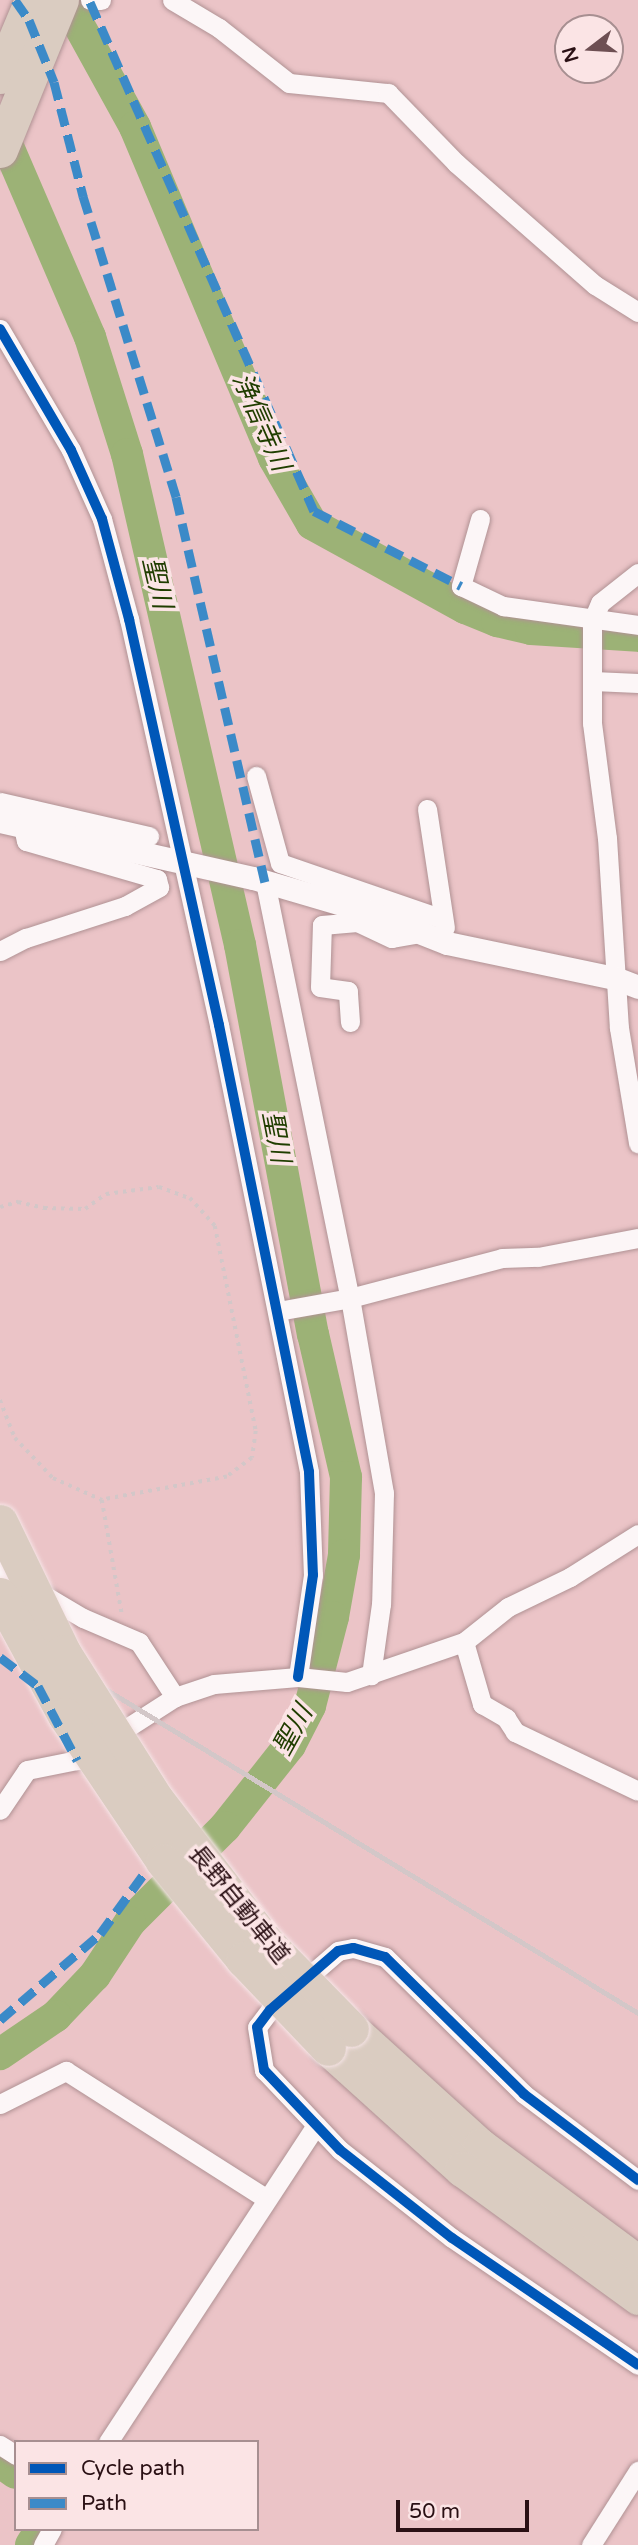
<!DOCTYPE html>
<html>
<head>
<meta charset="utf-8">
<style>
	body { margin:0 }
	#map { position:relative; width:638px; height:2545px; overflow:hidden; background:#ebc4c7; font-family:"Varela Round","Noto Sans JP",sans-serif }
	div>[style] { position:absolute }
	.river>* { height:32px; margin:-16px; padding:0 16px; transform-origin:16px; border-radius:16px; background:#9cb276 }
	.path>* { height:3.5px; margin-top:-1.75px; transform-origin:0; background:repeating-linear-gradient(90deg,#d3c7c8 0 3.5px,transparent 0 8.5px) }
	.roads { filter:drop-shadow(0 0 2px #b09294) drop-shadow(0 0 2px #b09294) }
	.minor>* { height:19px; margin:-9.5px; padding:0 9.5px; transform-origin:9.5px; border-radius:9.5px; background:#fcf6f7 }
	.tertiary>* { height:23px; margin:-11.5px; padding:0 11.5px; transform-origin:11.5px; border-radius:11.5px; background:#fcf6f7 }
	.motorway>* { height:35px; margin:-17.5px; padding:0 17.5px; transform-origin:17.5px; border-radius:17.5px; background:#daccc1 }
	.rail>* { height:5px; margin:-2.5px; padding:0 2.5px; transform-origin:2.5px; border-radius:2.5px; background:#d3c7c8 }
	.bridges { filter:drop-shadow(0 0 2px #f6e4e6) drop-shadow(0 0 2px #f6e4e6) }
	.motorway-bridge>* { height:35px; margin:-17.5px; padding:0 17.5px; transform-origin:17.5px; border-radius:17.5px; background:#daccc1 }
	.quiet>* { height:9px; margin-top:-4.5px; transform-origin:0; background:repeating-linear-gradient(90deg,#3b8ac8 0 18px,transparent 0 27px) }
	.cycleway>* { height:10px; margin:-5px; padding:0 5px; transform-origin:5px; border-radius:5px; background:#0057b8 }
	span { translate:-50% -50%; white-space:nowrap; text-align:center; line-height:1.15; -webkit-text-stroke:7px #fbe4e5; paint-order:stroke }
	.street-label { font-size:24px; color:#2a1014 }
	.water-label { font-size:26px; color:#203e00; font-style:italic }
	.legend { position:absolute; left:14px; top:2440px; width:245px; height:91px; box-sizing:border-box; background:#fbe4e5; border:2px solid #a78f91; margin:0; padding:9px 12px; list-style:none; font-size:21px; color:#2a1014 }
	.legend li { display:flex; align-items:center; gap:14px; height:35px }
	.legend b { width:35px; border:2px solid #a78f91 }
	.north { position:absolute; left:554px; top:14px; width:70px; height:70px; box-sizing:border-box; background:#fbe4e5; border:2px solid #a78f91; border-radius:50%; rotate:253deg; font-size:19px; font-weight:700; line-height:28px; text-align:center; color:#2a1014 }
	.north::after { content:''; display:block; margin:auto; width:24px; height:32px; background:#6e4f53; clip-path:polygon(50% 0,100% 100%,50% 72%,0 100%) }
	.scale { position:absolute; left:396px; top:2500px; width:133px; height:32px; box-sizing:border-box; border:4px solid #2a1014; border-top:0; padding-left:9px; font-size:21px; line-height:24px; white-space:nowrap; color:#2a1014; -webkit-text-stroke:5px #fbe4e5; paint-order:stroke }
</style>
</head>
<body>
<div id="map">
	<div class="river">
		<i style="left:65px;top:0;width:145px;rotate:61.1deg"></i>
		<i style="left:135px;top:127px;width:359px;rotate:67.2deg"></i>
		<i style="left:274px;top:458px;width:76px;rotate:60.1deg"></i>
		<i style="left:312px;top:524px;width:175px;rotate:28.8deg"></i>
		<i style="left:465px;top:608px;width:35px;rotate:22deg"></i>
		<i style="left:497px;top:621px;width:35px;rotate:13deg"></i>
		<i style="left:531px;top:629px;width:107px;rotate:3.7deg"></i>
		<i style="left:0;top:128px;width:228px;rotate:66.7deg"></i>
		<i style="left:90px;top:337px;width:123px;rotate:72.5deg"></i>
		<i style="left:127px;top:454px;width:504px;rotate:77.04deg"></i>
		<i style="left:240px;top:945px;width:396px;rotate:79.4deg"></i>
		<i style="left:313px;top:1334px;width:147px;rotate:77deg"></i>
		<i style="left:346px;top:1477px;width:78px;rotate:91.5deg"></i>
		<i style="left:344px;top:1555px;width:63px;rotate:100.1deg"></i>
		<i style="left:333px;top:1617px;width:92px;rotate:104.5deg"></i>
		<i style="left:310px;top:1706px;width:44px;rotate:117.1deg"></i>
		<i style="left:290px;top:1745px;width:105px;rotate:128.4deg"></i>
		<i style="left:225px;top:1827px;width:134px;rotate:135deg"></i>
		<i style="left:130px;top:1922px;width:64px;rotate:123.4deg"></i>
		<i style="left:95px;top:1975px;width:57px;rotate:133.6deg"></i>
		<i style="left:56px;top:2016px;width:68px;rotate:145.8deg"></i>
		<i style="left:0;top:2462px;width:19px;rotate:35deg"></i>
		<i style="left:31px;top:2545px;width:19px;rotate:-58deg"></i>
	</div>
	<div class="path">
		<i style="left:0;top:1207px;width:19px;rotate:-16deg"></i>
		<i style="left:18px;top:1202px;width:27px;rotate:13deg"></i>
		<i style="left:44px;top:1208px;width:41px;rotate:1.4deg"></i>
		<i style="left:85px;top:1209px;width:26px;rotate:-36deg"></i>
		<i style="left:106px;top:1194px;width:53px;rotate:-7.5deg"></i>
		<i style="left:159px;top:1187px;width:33px;rotate:20deg"></i>
		<i style="left:190px;top:1198px;width:38px;rotate:48deg"></i>
		<i style="left:215px;top:1226px;width:209px;rotate:78.7deg"></i>
		<i style="left:256px;top:1431px;width:27px;rotate:98deg"></i>
		<i style="left:252px;top:1458px;width:31px;rotate:143deg"></i>
		<i style="left:227px;top:1477px;width:127px;rotate:169.6deg"></i>
		<i style="left:0;top:1400px;width:41px;rotate:68.5deg"></i>
		<i style="left:15px;top:1438px;width:55px;rotate:46.5deg"></i>
		<i style="left:53px;top:1478px;width:54px;rotate:24.2deg"></i>
		<i style="left:102px;top:1500px;width:117px;rotate:80.1deg"></i>
	</div>
	<div class="roads">
		<div class="minor">
			<i style="left:90px;top:0;width:11px"></i>
			<i style="left:172px;top:0;width:55px;rotate:30.8deg"></i>
			<i style="left:219px;top:28px;width:89px;rotate:38.2deg"></i>
			<i style="left:289px;top:83px;width:100px;rotate:5.8deg"></i>
			<i style="left:388px;top:93px;width:98px;rotate:45.8deg"></i>
			<i style="left:456px;top:163px;width:185px;rotate:41.3deg"></i>
			<i style="left:595px;top:285px;width:51px;rotate:32.1deg"></i>
			<i style="left:0;top:329px;width:140px;rotate:59.6deg"></i>
			<i style="left:71px;top:450px;width:76px;rotate:65.8deg"></i>
			<i style="left:102px;top:519px;width:104px;rotate:74.9deg"></i>
			<i style="left:129px;top:619px;width:416px;rotate:77.5deg"></i>
			<i style="left:219px;top:1025px;width:456px;rotate:78.6deg"></i>
			<i style="left:309px;top:1472px;width:103px;rotate:87.8deg"></i>
			<i style="left:313px;top:1575px;width:103px;rotate:98.4deg"></i>
			<i style="left:480px;top:519px;width:70px;rotate:105.8deg"></i>
			<i style="left:461px;top:586px;width:47px;rotate:25.5deg"></i>
			<i style="left:503px;top:606px;width:136px;rotate:8deg"></i>
			<i style="left:638px;top:573px;width:48px;rotate:141.7deg"></i>
			<i style="left:600px;top:603px;width:21px;rotate:113deg"></i>
			<i style="left:592px;top:622px;width:101px;rotate:90deg"></i>
			<i style="left:592px;top:723px;width:116px;rotate:82.6deg"></i>
			<i style="left:607px;top:838px;width:190px;rotate:86.4deg"></i>
			<i style="left:619px;top:1028px;width:117px;rotate:80.6deg"></i>
			<i style="left:593px;top:681px;width:45px;rotate:2.5deg"></i>
			<i style="left:256px;top:776px;width:90px;rotate:74.6deg"></i>
			<i style="left:280px;top:863px;width:172px;rotate:19deg"></i>
			<i style="left:0;top:802px;width:153px;rotate:12.9deg"></i>
			<i style="left:427px;top:809px;width:120px;rotate:81.4deg"></i>
			<i style="left:265px;top:882px;width:425px;rotate:78.5deg"></i>
			<i style="left:350px;top:1298px;width:198px;rotate:80.1deg"></i>
			<i style="left:384px;top:1493px;width:111px;rotate:91.5deg"></i>
			<i style="left:381px;top:1604px;width:72px;rotate:98deg"></i>
			<i style="left:0;top:951px;width:29px;rotate:-27deg"></i>
			<i style="left:26px;top:938px;width:104px;rotate:-17.9deg"></i>
			<i style="left:125px;top:906px;width:39px;rotate:-29deg"></i>
			<i style="left:159px;top:887px;width:8px;rotate:-104deg"></i>
			<i style="left:157px;top:879px;width:136px;rotate:-163.8deg"></i>
			<i style="left:26px;top:841px;width:14px;rotate:-102deg"></i>
			<i style="left:23px;top:827px;width:20px;rotate:-60deg"></i>
			<i style="left:350px;top:1022px;width:31px;rotate:-94deg"></i>
			<i style="left:348px;top:991px;width:28px;rotate:-172deg"></i>
			<i style="left:320px;top:987px;width:62px;rotate:-88.2deg"></i>
			<i style="left:322px;top:925px;width:35px;rotate:-5deg"></i>
			<i style="left:357px;top:922px;width:38px;rotate:25deg"></i>
			<i style="left:392px;top:938px;width:29px;rotate:-10deg"></i>
			<i style="left:278px;top:1311px;width:73px;rotate:-10.2deg"></i>
			<i style="left:350px;top:1298px;width:157px;rotate:-14.7deg"></i>
			<i style="left:502px;top:1258px;width:36px;rotate:-2deg"></i>
			<i style="left:538px;top:1257px;width:102px;rotate:-10.8deg"></i>
			<i style="left:0;top:1569px;width:96px;rotate:30.6deg"></i>
			<i style="left:83px;top:1618px;width:61px;rotate:23.2deg"></i>
			<i style="left:139px;top:1642px;width:66px;rotate:56.8deg"></i>
			<i style="left:175px;top:1697px;width:117px;rotate:147.3deg"></i>
			<i style="left:77px;top:1760px;width:51px;rotate:168.7deg"></i>
			<i style="left:27px;top:1770px;width:48px;rotate:124deg"></i>
			<i style="left:464px;top:1642px;width:65px;rotate:73.8deg"></i>
			<i style="left:482px;top:1704px;width:28px;rotate:30deg"></i>
			<i style="left:506px;top:1718px;width:17px;rotate:57deg"></i>
			<i style="left:515px;top:1732px;width:136px;rotate:25.6deg"></i>
			<i style="left:175px;top:1697px;width:41px;rotate:-18.4deg"></i>
			<i style="left:214px;top:1684px;width:84px;rotate:-4.8deg"></i>
			<i style="left:298px;top:1677px;width:49px;rotate:5.8deg"></i>
			<i style="left:347px;top:1682px;width:124px;rotate:-18.9deg"></i>
			<i style="left:464px;top:1642px;width:56px;rotate:-38.5deg"></i>
			<i style="left:508px;top:1607px;width:69px;rotate:-25.8deg"></i>
			<i style="left:570px;top:1577px;width:80px;rotate:-32.3deg"></i>
			<i style="left:0;top:2104px;width:74px;rotate:-26.6deg"></i>
			<i style="left:66px;top:2071px;width:238px;rotate:32.5deg"></i>
			<i style="left:638px;top:2180px;width:143px;rotate:-143deg"></i>
			<i style="left:524px;top:2094px;width:195px;rotate:-135.4deg"></i>
			<i style="left:385px;top:1957px;width:33px;rotate:-164deg"></i>
			<i style="left:353px;top:1948px;width:15px;rotate:169deg"></i>
			<i style="left:338px;top:1951px;width:90px;rotate:139.1deg"></i>
			<i style="left:270px;top:2010px;width:21px;rotate:127deg"></i>
			<i style="left:257px;top:2027px;width:44px;rotate:80.8deg"></i>
			<i style="left:264px;top:2070px;width:110px;rotate:46.5deg"></i>
			<i style="left:340px;top:2150px;width:142px;rotate:38.2deg"></i>
			<i style="left:452px;top:2238px;width:225px;rotate:34.3deg"></i>
			<i style="left:108px;top:2442px;width:379px;rotate:-56.7deg"></i>
			<i style="left:0;top:2445px;width:19px;rotate:32deg"></i>
			<i style="left:43px;top:2545px;width:18px;rotate:-61deg"></i>
			<i style="left:591px;top:2545px;width:88px;rotate:-57.6deg"></i>
		</div>
		<div class="tertiary">
			<i style="left:0;top:821px;width:259px;rotate:12.7deg"></i>
			<i style="left:253px;top:878px;width:118px;rotate:16.3deg"></i>
			<i style="left:366px;top:911px;width:87px;rotate:21.6deg"></i>
			<i style="left:447px;top:943px;width:172px;rotate:11.8deg"></i>
			<i style="left:615px;top:978px;width:25px;rotate:21deg"></i>
		</div>
		<div class="motorway">
			<i style="left:0;top:76px;width:82px;rotate:-67.2deg"></i>
			<i style="left:0;top:150px;width:162px;rotate:-67.9deg"></i>
			<i style="left:351px;top:2029px;width:174px;rotate:42.2deg"></i>
			<i style="left:480px;top:2146px;width:197px;rotate:36.5deg"></i>
			<i style="left:328px;top:2048px;width:181px;rotate:42.1deg"></i>
			<i style="left:462px;top:2169px;width:218px;rotate:36deg"></i>
		</div>
	</div>
	<div class="rail">
		<i style="left:0;top:1625px;width:747px;rotate:31.31deg"></i>
	</div>
	<div class="bridges">
		<div class="motorway-bridge">
			<i style="left:0;top:1522px;width:144px;rotate:64.1deg"></i>
			<i style="left:63px;top:1652px;width:174px;rotate:57.7deg"></i>
			<i style="left:156px;top:1799px;width:179px;rotate:52.5deg"></i>
			<i style="left:265px;top:1941px;width:123px;rotate:45.7deg"></i>
			<i style="left:0;top:1595px;width:136px;rotate:61.6deg"></i>
			<i style="left:65px;top:1715px;width:176px;rotate:56.1deg"></i>
			<i style="left:163px;top:1861px;width:127px;rotate:50.8deg"></i>
			<i style="left:243px;top:1959px;width:123px;rotate:46.3deg"></i>
		</div>
	</div>
	<div class="quiet">
		<i style="left:15px;top:0;width:24px;rotate:55deg"></i>
		<i style="left:29px;top:20px;width:67px;rotate:68deg"></i>
		<i style="left:54px;top:82px;width:118px;rotate:75.7deg"></i>
		<i style="left:83px;top:196px;width:315px;rotate:72.8deg"></i>
		<i style="left:176px;top:497px;width:395px;rotate:77deg"></i>
		<i style="left:90px;top:2px;width:556px;rotate:66.25deg"></i>
		<i style="left:314px;top:511px;width:165px;rotate:27deg"></i>
		<i style="left:0;top:1657px;width:48px;rotate:37.3deg"></i>
		<i style="left:38px;top:1686px;width:84px;rotate:62.2deg"></i>
		<i style="left:0;top:2020px;width:132px;rotate:-40.7deg"></i>
		<i style="left:100px;top:1934px;width:78px;rotate:-53.9deg"></i>
	</div>
	<div class="cycleway">
		<i style="left:0;top:329px;width:140px;rotate:59.6deg"></i>
		<i style="left:71px;top:450px;width:76px;rotate:65.8deg"></i>
		<i style="left:102px;top:519px;width:104px;rotate:74.9deg"></i>
		<i style="left:129px;top:619px;width:416px;rotate:77.5deg"></i>
		<i style="left:219px;top:1025px;width:456px;rotate:78.6deg"></i>
		<i style="left:309px;top:1472px;width:103px;rotate:87.8deg"></i>
		<i style="left:313px;top:1575px;width:103px;rotate:98.4deg"></i>
		<i style="left:638px;top:2180px;width:143px;rotate:-143deg"></i>
		<i style="left:524px;top:2094px;width:195px;rotate:-135.4deg"></i>
		<i style="left:385px;top:1957px;width:33px;rotate:-164deg"></i>
		<i style="left:353px;top:1948px;width:15px;rotate:169deg"></i>
		<i style="left:338px;top:1951px;width:90px;rotate:139.1deg"></i>
		<i style="left:270px;top:2010px;width:21px;rotate:127deg"></i>
		<i style="left:257px;top:2027px;width:44px;rotate:80.8deg"></i>
		<i style="left:264px;top:2070px;width:110px;rotate:46.5deg"></i>
		<i style="left:340px;top:2150px;width:142px;rotate:38.2deg"></i>
		<i style="left:452px;top:2238px;width:225px;rotate:34.3deg"></i>
	</div>
	<div class="street-label">
		<span style="left:239px;top:1905px;rotate:51deg">長野自動車道</span>
	</div>
	<div class="water-label">
		<span style="left:261px;top:422px;rotate:66deg">浄信寺川</span>
		<span style="left:157px;top:583px;rotate:77deg">聖川</span>
		<span style="left:276px;top:1137px;rotate:79deg">聖川</span>
		<span style="left:293px;top:1730px;rotate:-61deg">聖川</span>
	</div>
	<ul class="legend">
	<li><b style="height:9px;background:#0057b8"></b>Cycle path</li>
	<li><b style="height:9px;background:#3b8ac8"></b>Path</li>
	</ul>
	<div class="north">N</div>
	<div class="scale">50 m</div>
</div>
</body>
</html>
